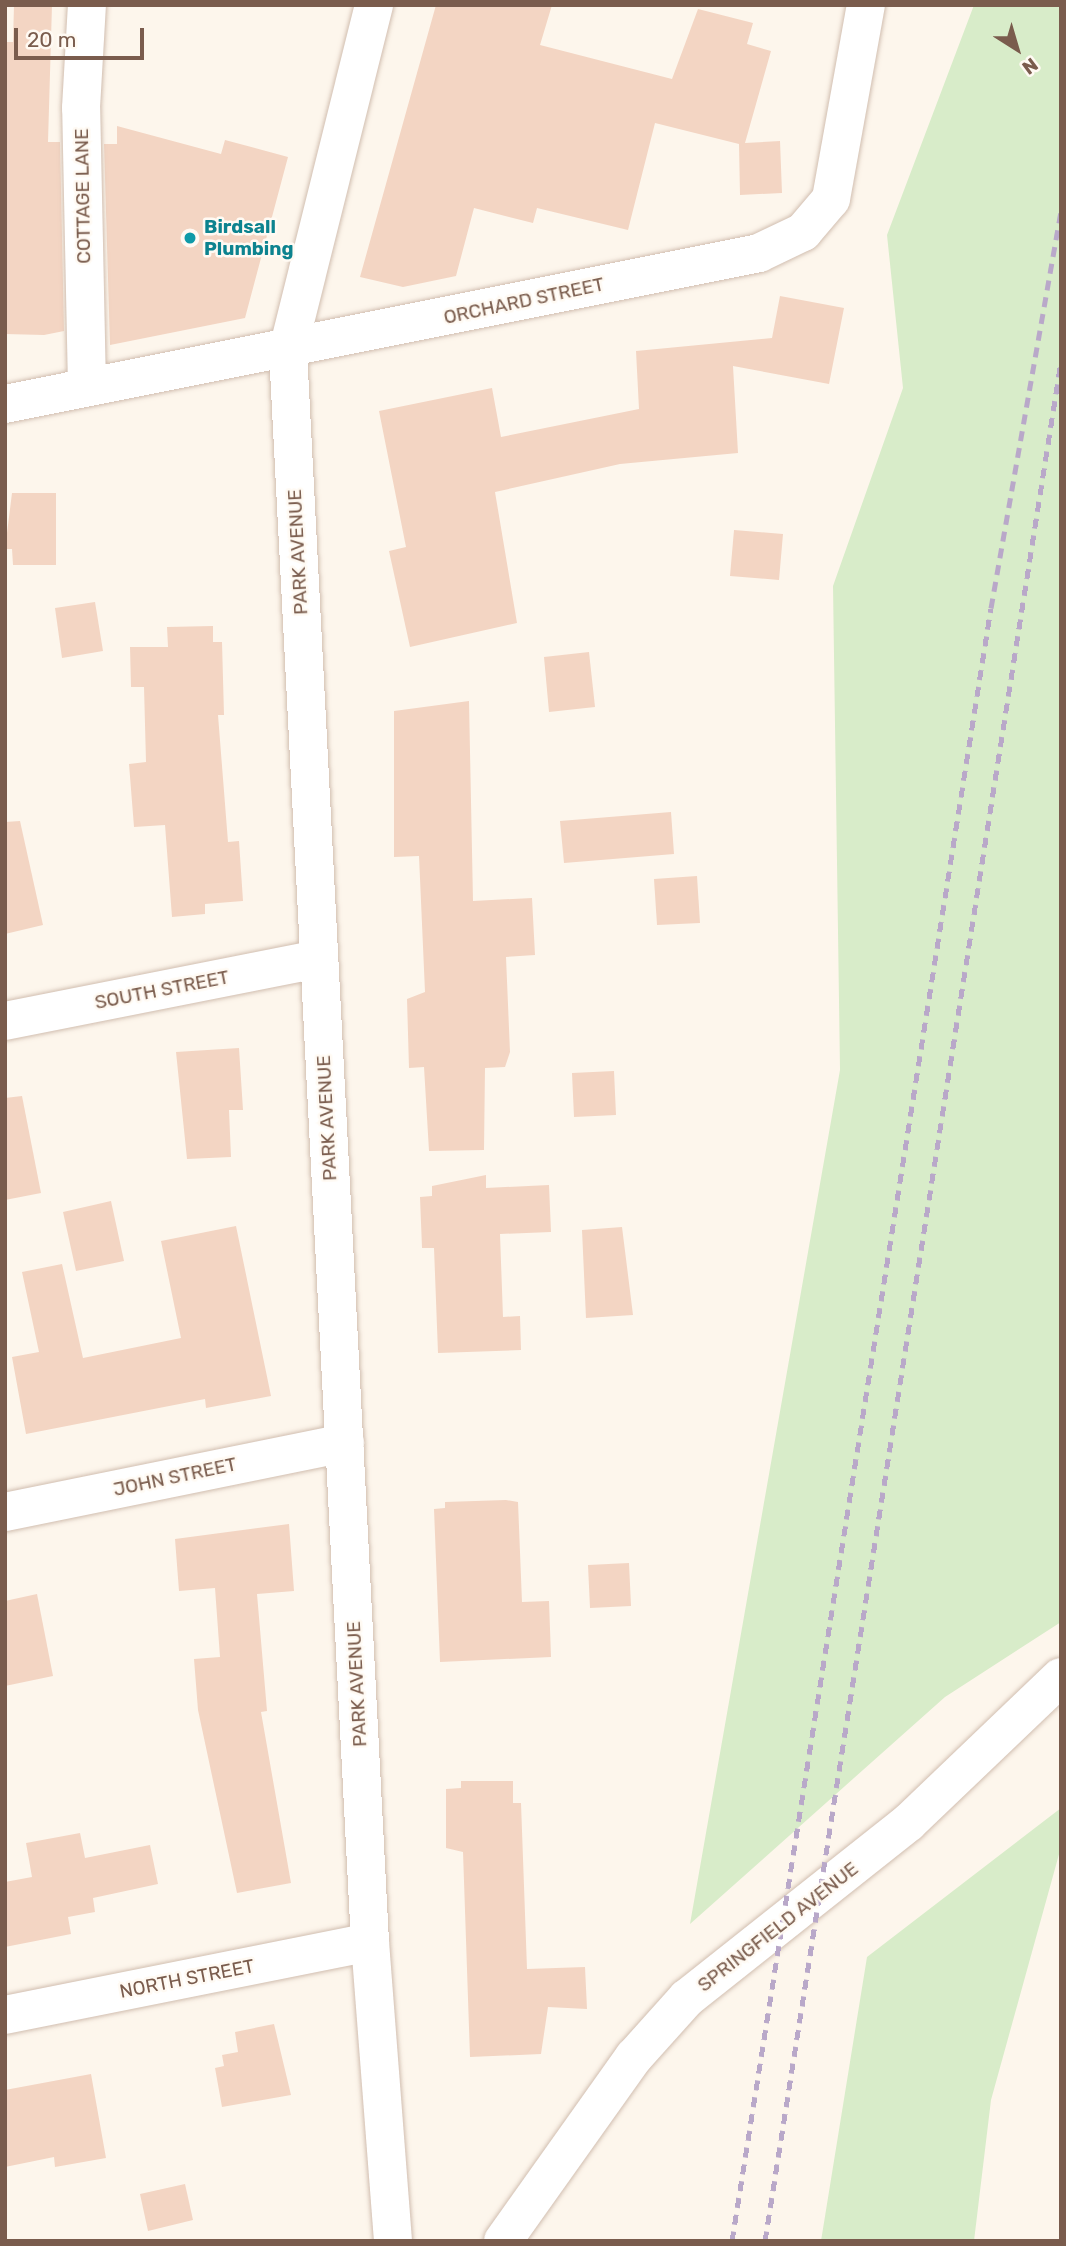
<!DOCTYPE html>
<html>
<head>
<meta charset="utf-8">
<style>
	body { margin:0 }
	#map { position:relative; width:1066px; height:2246px; overflow:hidden; background:#fdf6ec; font-family:Rubik,sans-serif }
	div>[style] { position:absolute }
	.green>* { inset:0; background:#d8ecc9 }
	.building>* { inset:0; background:#f3d5c3 }
	.roads { filter:drop-shadow(0 0 2px #d1beb0) drop-shadow(0 0 2px #d1beb0) }
	.street>* { height:38px; margin:-19px; padding:0 19px; transform-origin:19px; border-radius:19px; background:#fff }
	.secondary>* { height:38px; margin:-19px; padding:0 19px; transform-origin:19px; border-radius:19px; background:#fff }
	.rail>* { height:5px; margin-top:-2.5px; transform-origin:0; background:repeating-linear-gradient(90deg,#b9a8c9 0 10px,transparent 0 17px) }
	.dots>* { width:19px; height:19px; translate:-50% -50%; box-sizing:border-box; border:4px solid #fffaf3; border-radius:50% }
	span { translate:-50% -50%; white-space:nowrap; text-align:center; line-height:1.15; -webkit-text-stroke:5px #fffaf3; paint-order:stroke }
	.street-label { font-size:19px; color:#7a5c4d }
	.culture-label { font-size:19px; color:#0d838f; font-weight:700 }
	.left { translate:0 -50%; text-align:left }
	.frame { position:absolute; inset:0; border:7px solid #7a5c4d; pointer-events:none }
	.north { position:absolute; left:982px; top:14px; width:70px; height:70px; -webkit-text-stroke:5px #fffaf3; paint-order:stroke; rotate:143deg; font-size:19px; font-weight:700; line-height:28px; text-align:center; color:#7a5c4d }
	.north::after { content:''; display:block; margin:auto; width:24px; height:32px; background:#7a5c4d; clip-path:polygon(50% 0,100% 100%,50% 72%,0 100%) }
	.scale { position:absolute; left:14px; top:28px; width:130px; height:32px; box-sizing:border-box; border:4px solid #7a5c4d; border-top:0; padding-left:9px; font-size:21px; line-height:24px; white-space:nowrap; color:#7a5c4d; -webkit-text-stroke:5px #fffaf3; paint-order:stroke }
</style>
</head>
<body>
<div id="map">
	<div class="green">
		<i style="clip-path:polygon(974px 5px,1061px 5px,1061px 1622px,945px 1697px,690px 1924px,840px 1070px,833px 586px,903px 388px,887px 235px)"></i>
		<i style="clip-path:polygon(1061px 1808px,1061px 1847px,991px 2100px,974px 2241px,821px 2241px,867px 1957px)"></i>
	</div>
	<div class="building">
		<i style="clip-path:polygon(14px 5px,52px 5px,48px 142px,60px 142px,64px 331px,44px 335px,5px 334px,5px 42px,13px 42px)"></i>
		<i style="clip-path:polygon(436px 5px,552px 5px,540px 45px,672px 79px,698px 9px,753px 23px,747px 44px,771px 51px,745px 143px,780px 141px,782px 193px,740px 195px,739px 144px,655px 123px,628px 230px,537px 208px,533px 223px,474px 208px,456px 276px,403px 287px,360px 277px)"></i>
		<i style="clip-path:polygon(117px 126px,221px 154px,225px 140px,288px 157px,245px 318px,110px 345px,104px 144px,117px 144px)"></i>
		<i style="clip-path:polygon(780px 296px,844px 308px,829px 384px,733px 366px,738px 453px,620px 464px,495px 492px,517px 623px,410px 647px,389px 551px,406px 547px,379px 411px,492px 388px,501px 437px,639px 409px,636px 351px,772px 338px)"></i>
		<i style="clip-path:polygon(12px 493px,56px 493px,56px 565px,13px 565px,12px 549px,5px 549px)"></i>
		<i style="clip-path:polygon(734px 530px,783px 534px,779px 580px,730px 576px)"></i>
		<i style="clip-path:polygon(95px 602px,103px 651px,62px 658px,55px 608px)"></i>
		<i style="clip-path:polygon(213px 626px,213px 642px,222px 642px,224px 715px,218px 715px,228px 842px,239px 841px,243px 901px,205px 904px,205px 914px,172px 917px,165px 825px,134px 827px,129px 764px,146px 762px,144px 687px,131px 687px,130px 647px,168px 647px,167px 627px)"></i>
		<i style="clip-path:polygon(589px 652px,595px 707px,549px 712px,544px 657px)"></i>
		<i style="clip-path:polygon(469px 701px,473px 901px,532px 898px,535px 955px,506px 957px,510px 1052px,505px 1067px,485px 1068px,484px 1150px,429px 1151px,424px 1067px,409px 1068px,407px 999px,425px 992px,419px 856px,394px 857px,394px 711px)"></i>
		<i style="clip-path:polygon(671px 812px,674px 854px,564px 863px,560px 821px)"></i>
		<i style="clip-path:polygon(20px 821px,43px 925px,5px 934px,5px 822px)"></i>
		<i style="clip-path:polygon(697px 876px,700px 923px,657px 925px,654px 879px)"></i>
		<i style="clip-path:polygon(239px 1048px,243px 1110px,229px 1110px,231px 1157px,187px 1159px,176px 1052px)"></i>
		<i style="clip-path:polygon(614px 1071px,616px 1115px,574px 1117px,572px 1073px)"></i>
		<i style="clip-path:polygon(22px 1096px,41px 1193px,5px 1200px,5px 1098px)"></i>
		<i style="clip-path:polygon(486px 1175px,486px 1188px,549px 1185px,551px 1232px,500px 1234px,503px 1317px,520px 1316px,521px 1350px,438px 1353px,434px 1248px,422px 1248px,420px 1197px,432px 1196px,432px 1186px)"></i>
		<i style="clip-path:polygon(111px 1201px,124px 1261px,76px 1271px,63px 1212px)"></i>
		<i style="clip-path:polygon(236px 1226px,271px 1396px,206px 1408px,205px 1399px,26px 1434px,12px 1357px,39px 1352px,22px 1272px,62px 1264px,83px 1358px,181px 1338px,161px 1241px)"></i>
		<i style="clip-path:polygon(622px 1227px,633px 1315px,586px 1318px,582px 1230px)"></i>
		<i style="clip-path:polygon(506px 1500px,518px 1502px,522px 1602px,549px 1601px,551px 1657px,440px 1662px,434px 1509px,445px 1508px,445px 1502px)"></i>
		<i style="clip-path:polygon(289px 1524px,294px 1591px,257px 1594px,267px 1711px,261px 1712px,291px 1883px,237px 1893px,198px 1710px,194px 1659px,220px 1657px,215px 1588px,179px 1591px,175px 1539px)"></i>
		<i style="clip-path:polygon(629px 1563px,631px 1606px,590px 1608px,588px 1565px)"></i>
		<i style="clip-path:polygon(37px 1594px,53px 1676px,5px 1686px,5px 1601px)"></i>
		<i style="clip-path:polygon(461px 1781px,513px 1781px,513px 1803px,521px 1803px,527px 1969px,585px 1967px,587px 2009px,548px 2007px,541px 2054px,470px 2057px,463px 1852px,446px 1848px,446px 1789px,461px 1788px)"></i>
		<i style="clip-path:polygon(80px 1833px,85px 1858px,150px 1845px,158px 1884px,93px 1898px,95px 1912px,68px 1917px,71px 1934px,5px 1947px,5px 1882px,32px 1877px,26px 1843px)"></i>
		<i style="clip-path:polygon(274px 2024px,291px 2095px,222px 2107px,215px 2068px,224px 2066px,222px 2055px,238px 2052px,235px 2032px)"></i>
		<i style="clip-path:polygon(91px 2074px,106px 2158px,55px 2167px,54px 2157px,5px 2167px,5px 2090px)"></i>
		<i style="clip-path:polygon(185px 2184px,193px 2220px,148px 2231px,140px 2194px)"></i>
	</div>
	<div class="roads">
		<div class="street">
			<i style="left:374px;top:5px;width:357px;rotate:104deg"></i>
			<i style="left:288px;top:351px;width:1593px;rotate:87.05deg"></i>
			<i style="left:370px;top:1942px;width:300px;rotate:85.6deg"></i>
			<i style="left:87px;top:387px;width:279px;rotate:-91.2deg"></i>
			<i style="left:81px;top:108px;width:103px;rotate:-86.7deg"></i>
			<i style="left:5px;top:404px;width:769px;rotate:-11.32deg"></i>
			<i style="left:759px;top:253px;width:49px;rotate:-25.5deg"></i>
			<i style="left:803px;top:232px;width:43px;rotate:-49.7deg"></i>
			<i style="left:831px;top:199px;width:197px;rotate:-79.8deg"></i>
			<i style="left:5px;top:1021px;width:319px;rotate:-11.2deg"></i>
			<i style="left:5px;top:1512px;width:347px;rotate:-11.5deg"></i>
			<i style="left:5px;top:2015px;width:372px;rotate:-11.3deg"></i>
		</div>
		<div class="secondary">
			<i style="left:503px;top:2241px;width:226px;rotate:-54.6deg"></i>
			<i style="left:634px;top:2057px;width:79px;rotate:-48.1deg"></i>
			<i style="left:687px;top:1998px;width:282px;rotate:-38.4deg"></i>
			<i style="left:908px;top:1823px;width:211px;rotate:-43.7deg"></i>
		</div>
	</div>
	<div class="rail">
		<i style="left:732px;top:2241px;width:1653px;rotate:-80.99deg"></i>
		<i style="left:991px;top:608px;width:402px;rotate:-80deg"></i>
		<i style="left:765px;top:2241px;width:1903px;rotate:-81.05deg"></i>
	</div>
	<div class="dots">
		<i style="left:190px;top:238px;background:#0f9aa8"></i>
	</div>
	<div class="street-label">
		<span style="left:83px;top:196px;rotate:-91deg">COTTAGE LANE</span>
		<span style="left:524px;top:301px;rotate:-12deg">ORCHARD STREET</span>
		<span style="left:298px;top:552px;rotate:-93deg">PARK AVENUE</span>
		<span style="left:162px;top:990px;rotate:-11deg">SOUTH STREET</span>
		<span style="left:327px;top:1118px;rotate:-93deg">PARK AVENUE</span>
		<span style="left:175px;top:1477px;rotate:-12deg">JOHN STREET</span>
		<span style="left:357px;top:1684px;rotate:-93deg">PARK AVENUE</span>
		<span style="left:778px;top:1927px;rotate:-38deg">SPRINGFIELD AVENUE</span>
		<span style="left:187px;top:1979px;rotate:-11deg">NORTH STREET</span>
	</div>
	<div class="culture-label">
		<span class="left" style="left:204px;top:238px">Birdsall<br>Plumbing</span>
	</div>
	<div class="frame"></div>
	<div class="north">N</div>
	<div class="scale">20 m</div>
</div>
</body>
</html>
